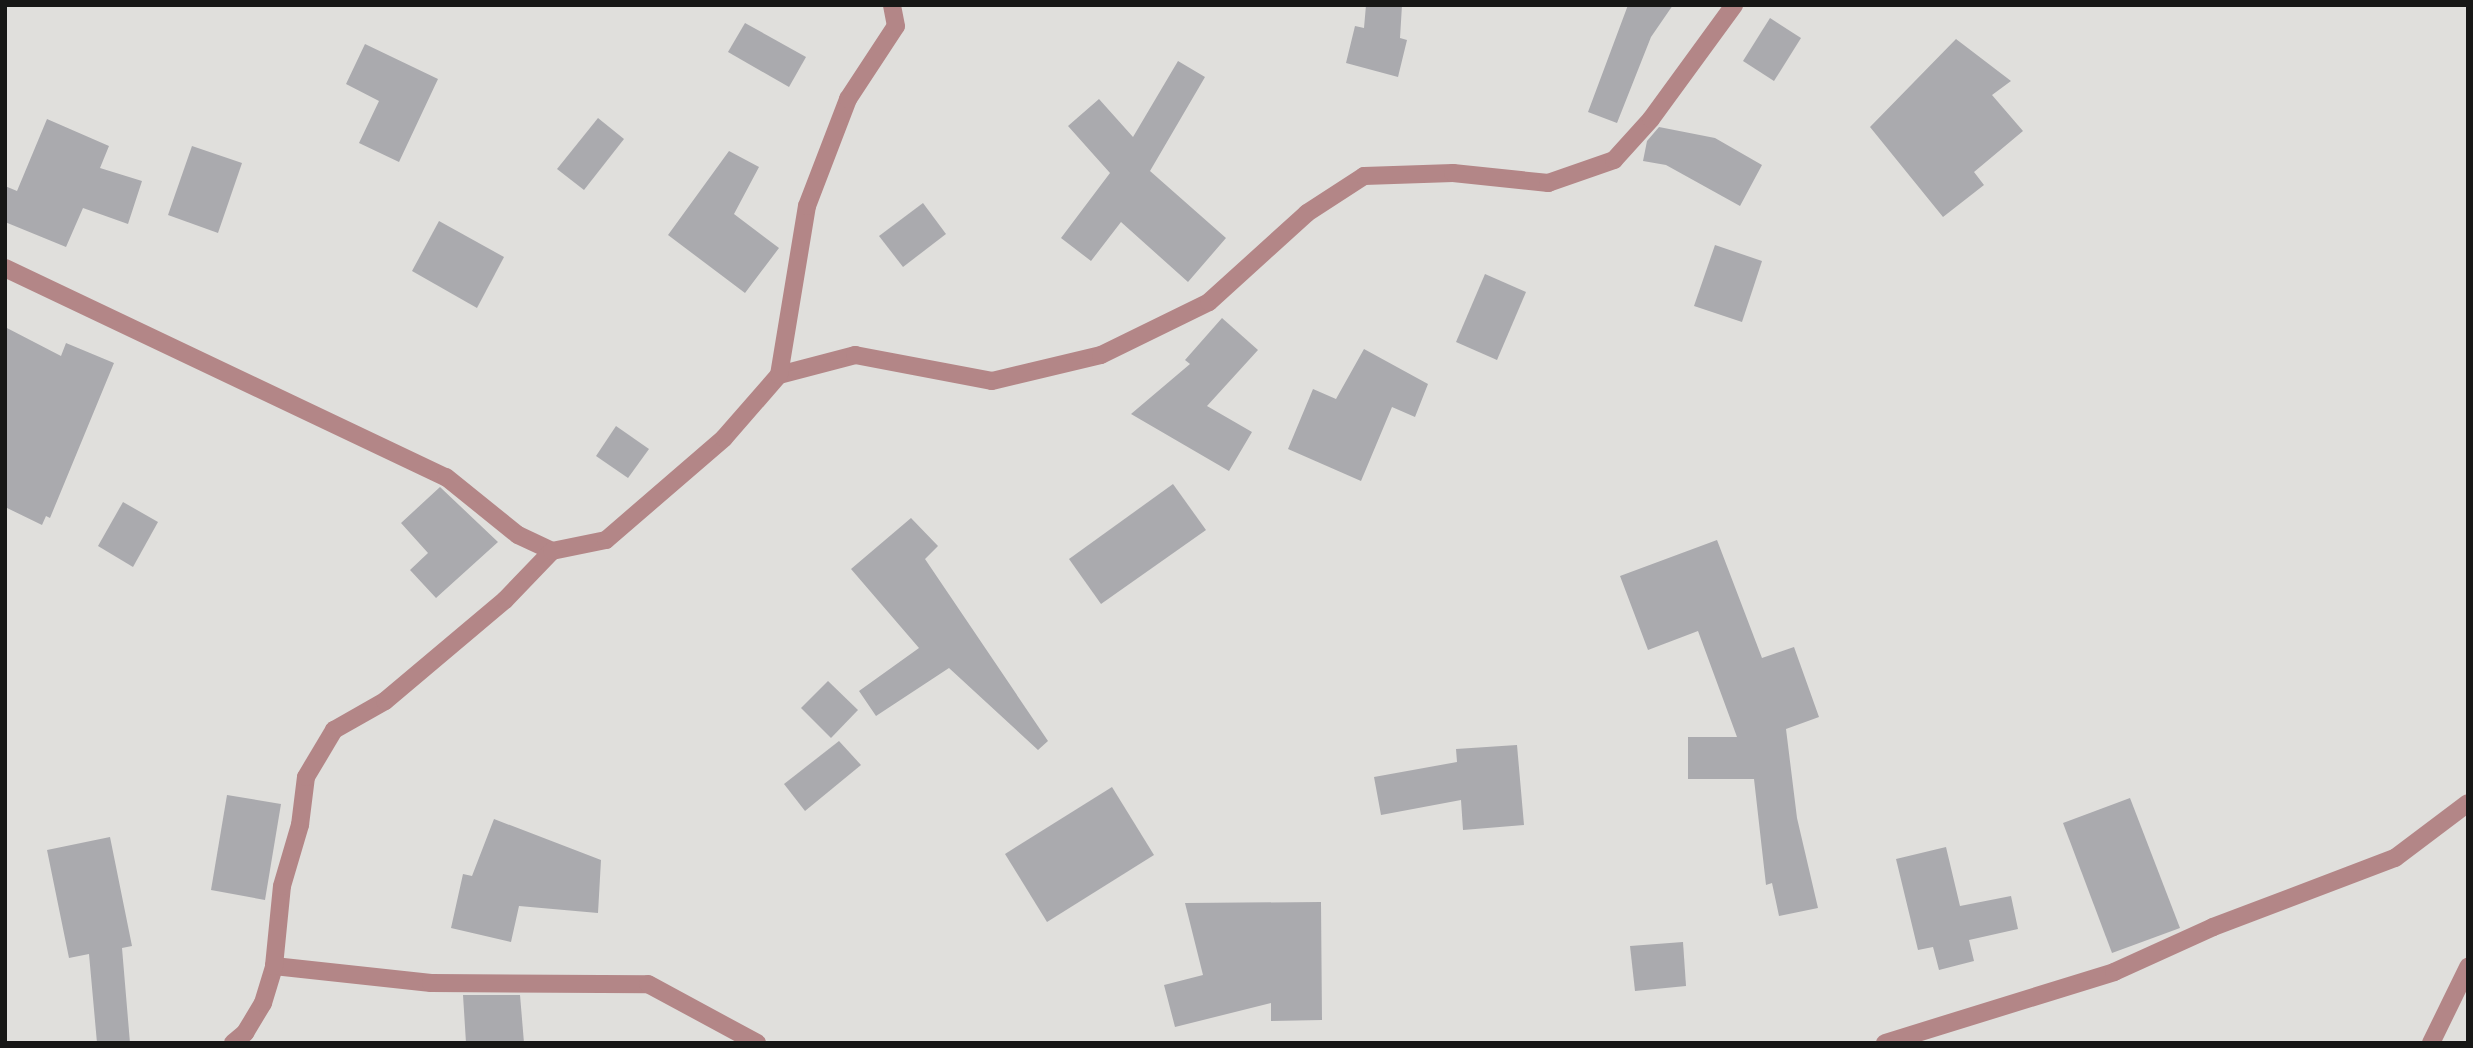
<!DOCTYPE html>
<html>
<head>
<meta charset="utf-8">
<style>
	body { margin:0 }
	#map { position:relative; width:2473px; height:1048px; overflow:hidden; background:#e0dfdc; font-family:"IBM Plex Serif",serif }
	div>[style] { position:absolute }
	.building>* { inset:0; background:#aaaaae }
	.minor>* { height:18px; margin:-9px; padding:0 9px; transform-origin:9px; border-radius:9px; background:#b38687 }
	span { translate:-50% -50%; white-space:nowrap; text-align:center; line-height:1.15; -webkit-text-stroke:5px #edece9; paint-order:stroke }
	.frame { position:absolute; inset:0; border:7px solid #171716; pointer-events:none }
</style>
</head>
<body>
<div id="map">
	<div class="building">
		<i style="clip-path:polygon(1366px 5px,1402px 5px,1400px 38px,1407px 40px,1398px 77px,1346px 63px,1355px 26px,1364px 28px)"></i>
		<i style="clip-path:polygon(1628px 5px,1673px 5px,1651px 37px,1617px 123px,1588px 112px)"></i>
		<i style="clip-path:polygon(1770px 18px,1801px 38px,1774px 81px,1743px 61px)"></i>
		<i style="clip-path:polygon(745px 23px,806px 57px,789px 87px,728px 52px)"></i>
		<i style="clip-path:polygon(1956px 39px,2011px 81px,1992px 95px,2023px 131px,1974px 172px,1984px 185px,1943px 217px,1870px 127px)"></i>
		<i style="clip-path:polygon(365px 44px,438px 79px,399px 162px,359px 143px,379px 101px,346px 84px)"></i>
		<i style="clip-path:polygon(1178px 61px,1205px 77px,1150px 171px,1226px 238px,1188px 282px,1121px 222px,1091px 261px,1061px 238px,1110px 173px,1068px 126px,1099px 99px,1133px 137px)"></i>
		<i style="clip-path:polygon(598px 118px,624px 139px,584px 190px,557px 169px)"></i>
		<i style="clip-path:polygon(47px 119px,109px 146px,100px 168px,142px 181px,128px 224px,83px 208px,66px 247px,5px 222px,5px 186px,17px 191px)"></i>
		<i style="clip-path:polygon(1659px 127px,1715px 138px,1762px 165px,1740px 206px,1666px 165px,1643px 161px,1647px 141px)"></i>
		<i style="clip-path:polygon(192px 146px,242px 163px,218px 233px,168px 215px)"></i>
		<i style="clip-path:polygon(729px 151px,759px 167px,734px 214px,779px 248px,745px 293px,668px 235px)"></i>
		<i style="clip-path:polygon(923px 203px,946px 234px,903px 267px,879px 236px)"></i>
		<i style="clip-path:polygon(439px 221px,504px 257px,477px 308px,412px 271px)"></i>
		<i style="clip-path:polygon(1715px 245px,1762px 261px,1742px 322px,1694px 306px)"></i>
		<i style="clip-path:polygon(1485px 274px,1526px 292px,1497px 360px,1456px 342px)"></i>
		<i style="clip-path:polygon(1222px 318px,1258px 350px,1207px 406px,1252px 432px,1229px 471px,1131px 414px,1190px 364px,1185px 360px)"></i>
		<i style="clip-path:polygon(5px 327px,61px 356px,66px 343px,114px 363px,50px 518px,46px 516px,42px 525px,5px 507px)"></i>
		<i style="clip-path:polygon(1364px 349px,1428px 384px,1415px 417px,1392px 407px,1361px 481px,1288px 449px,1313px 389px,1336px 399px)"></i>
		<i style="clip-path:polygon(616px 426px,649px 449px,628px 478px,596px 456px)"></i>
		<i style="clip-path:polygon(1173px 484px,1206px 530px,1101px 604px,1069px 559px)"></i>
		<i style="clip-path:polygon(440px 487px,498px 542px,436px 598px,410px 570px,428px 553px,401px 523px)"></i>
		<i style="clip-path:polygon(123px 502px,158px 522px,133px 567px,98px 546px)"></i>
		<i style="clip-path:polygon(911px 518px,938px 546px,925px 559px,1048px 741px,1038px 750px,949px 668px,876px 716px,859px 691px,919px 648px,851px 569px)"></i>
		<i style="clip-path:polygon(1717px 540px,1762px 658px,1794px 647px,1819px 717px,1786px 729px,1797px 818px,1818px 908px,1779px 916px,1772px 883px,1766px 885px,1754px 779px,1688px 779px,1688px 737px,1737px 737px,1698px 631px,1648px 650px,1620px 576px)"></i>
		<i style="clip-path:polygon(828px 681px,858px 710px,831px 738px,801px 708px)"></i>
		<i style="clip-path:polygon(839px 741px,861px 765px,805px 811px,784px 784px)"></i>
		<i style="clip-path:polygon(1517px 745px,1524px 825px,1463px 830px,1461px 800px,1381px 815px,1374px 777px,1457px 762px,1456px 749px)"></i>
		<i style="clip-path:polygon(1112px 787px,1154px 855px,1047px 922px,1005px 854px)"></i>
		<i style="clip-path:polygon(227px 795px,281px 804px,265px 900px,211px 890px)"></i>
		<i style="clip-path:polygon(2130px 798px,2180px 928px,2112px 953px,2063px 823px)"></i>
		<i style="clip-path:polygon(494px 819px,601px 860px,598px 913px,519px 906px,511px 942px,451px 928px,463px 874px,472px 876px)"></i>
		<i style="clip-path:polygon(110px 837px,132px 946px,122px 948px,130px 1043px,97px 1043px,89px 954px,69px 958px,47px 850px)"></i>
		<i style="clip-path:polygon(1946px 847px,1960px 906px,2011px 896px,2018px 929px,1969px 940px,1974px 961px,1939px 970px,1933px 947px,1918px 950px,1896px 859px)"></i>
		<i style="clip-path:polygon(1321px 902px,1322px 1020px,1271px 1021px,1271px 1003px,1175px 1027px,1164px 985px,1203px 975px,1185px 903px)"></i>
		<i style="clip-path:polygon(1683px 942px,1686px 986px,1635px 991px,1630px 946px)"></i>
		<i style="clip-path:polygon(463px 995px,520px 995px,524px 1043px,466px 1043px)"></i>
	</div>
	<div class="minor">
		<i style="left:5px;top:268px;width:488px;rotate:25.4deg"></i>
		<i style="left:446px;top:477px;width:92px;rotate:38.9deg"></i>
		<i style="left:518px;top:535px;width:38px;rotate:25deg"></i>
		<i style="left:779px;top:375px;width:79px;rotate:-14.7deg"></i>
		<i style="left:855px;top:355px;width:139px;rotate:10.7deg"></i>
		<i style="left:992px;top:381px;width:112px;rotate:-13.4deg"></i>
		<i style="left:1101px;top:355px;width:120px;rotate:-26.1deg"></i>
		<i style="left:1209px;top:302px;width:132px;rotate:-42.2deg"></i>
		<i style="left:1307px;top:213px;width:68px;rotate:-33deg"></i>
		<i style="left:1364px;top:176px;width:89px;rotate:-1.9deg"></i>
		<i style="left:1453px;top:173px;width:96px;rotate:6deg"></i>
		<i style="left:1548px;top:183px;width:70px;rotate:-19.2deg"></i>
		<i style="left:1614px;top:160px;width:55px;rotate:-47.9deg"></i>
		<i style="left:1651px;top:119px;width:141px;rotate:-53.9deg"></i>
		<i style="left:274px;top:966px;width:158px;rotate:6.2deg"></i>
		<i style="left:431px;top:983px;width:217px;rotate:0.3deg"></i>
		<i style="left:648px;top:984px;width:124px;rotate:28.4deg"></i>
		<i style="left:233px;top:1043px;width:16px;rotate:-40deg"></i>
		<i style="left:245px;top:1033px;width:35px;rotate:-59deg"></i>
		<i style="left:263px;top:1003px;width:39px;rotate:-73deg"></i>
		<i style="left:274px;top:966px;width:80px;rotate:-84.3deg"></i>
		<i style="left:282px;top:886px;width:64px;rotate:-73.6deg"></i>
		<i style="left:300px;top:825px;width:48px;rotate:-82.9deg"></i>
		<i style="left:306px;top:777px;width:55px;rotate:-59.2deg"></i>
		<i style="left:334px;top:730px;width:59px;rotate:-29.6deg"></i>
		<i style="left:385px;top:701px;width:157px;rotate:-40.1deg"></i>
		<i style="left:505px;top:600px;width:68px;rotate:-46.2deg"></i>
		<i style="left:552px;top:551px;width:55px;rotate:-11.5deg"></i>
		<i style="left:606px;top:540px;width:156px;rotate:-40.8deg"></i>
		<i style="left:724px;top:438px;width:84px;rotate:-48.9deg"></i>
		<i style="left:779px;top:375px;width:171px;rotate:-80.6deg"></i>
		<i style="left:807px;top:206px;width:115px;rotate:-69deg"></i>
		<i style="left:848px;top:99px;width:87px;rotate:-56.7deg"></i>
		<i style="left:896px;top:26px;width:21px;rotate:-101deg"></i>
		<i style="left:1885px;top:1043px;width:240px;rotate:-17.2deg"></i>
		<i style="left:2114px;top:972px;width:109px;rotate:-24.4deg"></i>
		<i style="left:2213px;top:927px;width:195px;rotate:-20.8deg"></i>
		<i style="left:2395px;top:858px;width:91px;rotate:-37deg"></i>
		<i style="left:2431px;top:1043px;width:85px;rotate:-64deg"></i>
	</div>
	<div class="frame"></div>
</div>
</body>
</html>
